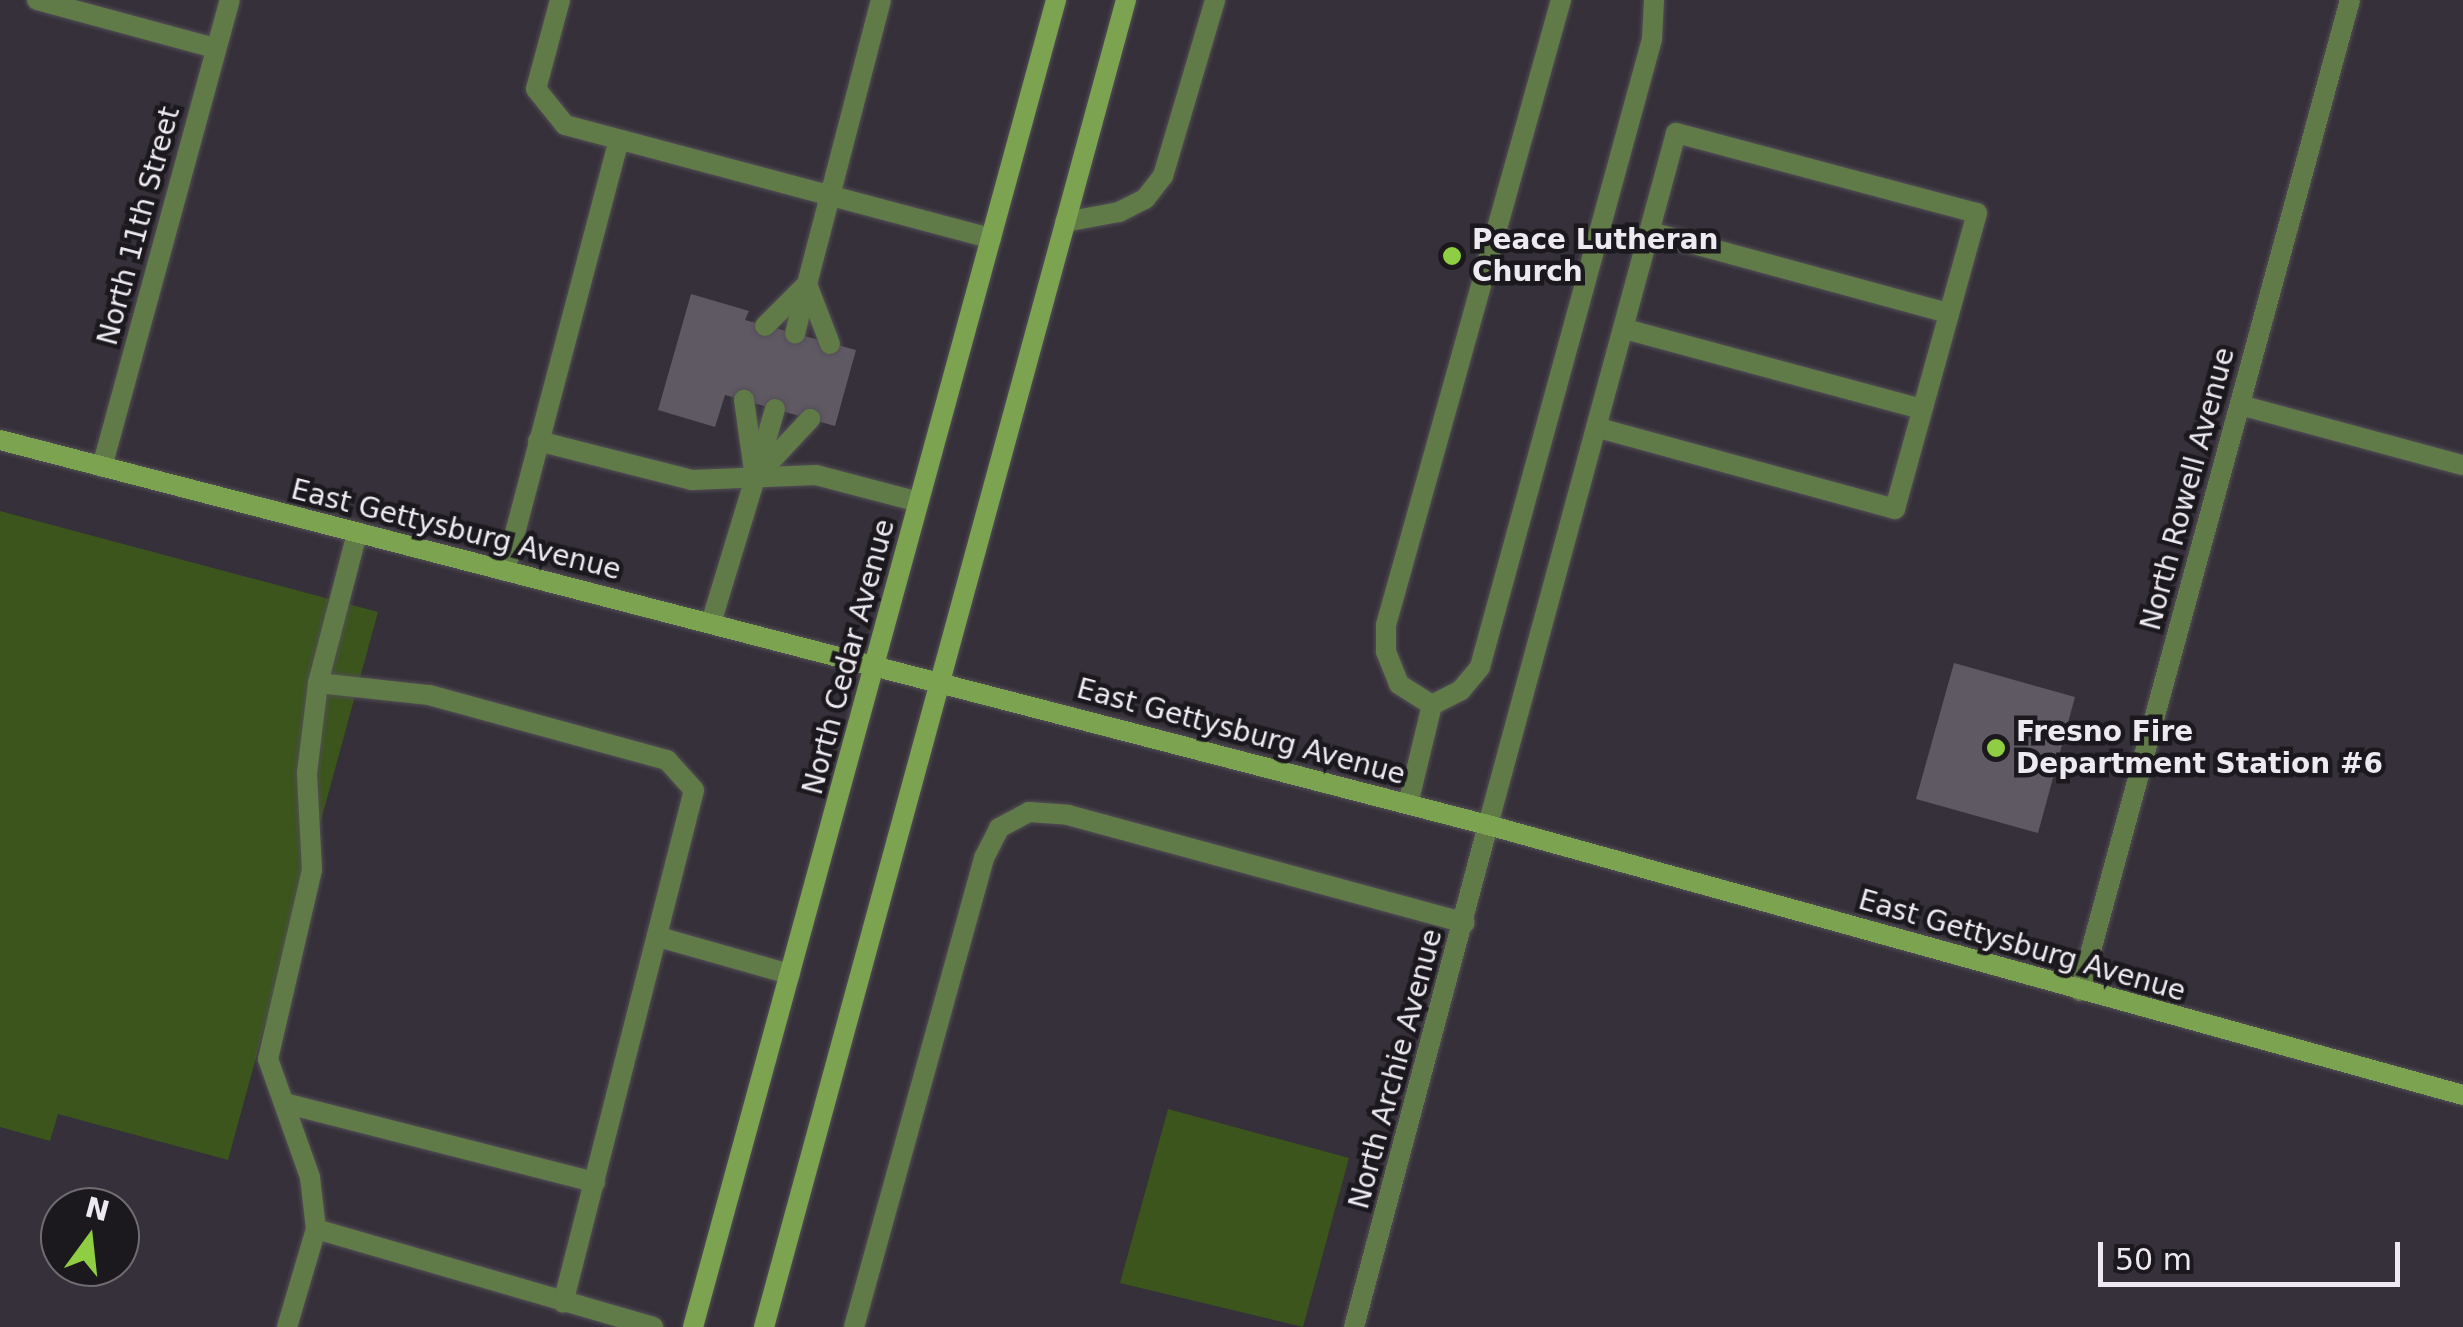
<!DOCTYPE html>
<html>
<head>
<meta charset="utf-8">
<style>
	body { margin:0 }
	#map { position:relative; width:2463px; height:1327px; overflow:hidden; background:#353039; font-family:"DejaVu Sans",sans-serif }
	div>[style] { position:absolute }
	.green>* { inset:0; background:#3b551c }
	.building>* { inset:0; background:#5f5964 }
	.roads { filter:drop-shadow(0 0 2px #534e56) drop-shadow(0 0 2px #534e56) }
	.lane>* { height:20px; margin:-10px; padding:0 10px; transform-origin:10px; border-radius:10px; background:#617b48 }
	.street>* { height:20px; margin:-10px; padding:0 10px; transform-origin:10px; border-radius:10px; background:#617b48 }
	.secondary>* { height:20px; margin:-10px; padding:0 10px; transform-origin:10px; border-radius:10px; background:#7ba350 }
	.dots>* { width:28px; height:28px; translate:-50% -50%; box-sizing:border-box; border:5px solid #1b191d; border-radius:50% }
	span { translate:-50% -50%; white-space:nowrap; text-align:center; line-height:1.15; -webkit-text-stroke:9px #1b191d; paint-order:stroke }
	.street-label { font-size:28px; color:#eeeaf1 }
	.poi-label { font-size:28px; color:#eeeaf1; font-weight:700 }
	.left { translate:0 -50%; text-align:left }
	.north { position:absolute; left:40px; top:1187px; width:100px; height:100px; box-sizing:border-box; background:#1b191d; border:2px solid #6f6d72; border-radius:50%; rotate:15deg; font-size:28px; font-weight:700; line-height:40px; text-align:center; color:#eeeaf1 }
	.north::after { content:''; display:block; margin:auto; width:35px; height:45px; background:#8fcd42; clip-path:polygon(50% 0,100% 100%,50% 72%,0 100%) }
	.scale { position:absolute; left:2098px; top:1242px; width:302px; height:45px; box-sizing:border-box; border:5px solid #eeeaf1; border-top:0; padding-left:12px; font-size:30px; line-height:35px; white-space:nowrap; color:#eeeaf1; -webkit-text-stroke:8px #1b191d; paint-order:stroke }
</style>
</head>
<body>
<div id="map">
	<div class="green">
		<i style="clip-path:polygon(0 511px,378px 612px,228px 1160px,58px 1114px,50px 1141px,0 1127px)"></i>
		<i style="clip-path:polygon(1168px 1109px,1349px 1158px,1303px 1327px,1120px 1283px)"></i>
	</div>
	<div class="building">
		<i style="clip-path:polygon(691px 294px,749px 311px,745px 320px,856px 350px,835px 426px,725px 395px,715px 427px,658px 410px)"></i>
		<i style="clip-path:polygon(1954px 663px,2075px 697px,2038px 833px,1916px 799px)"></i>
	</div>
	<div class="roads">
		<div class="lane">
			<i style="left:37px;top:0;width:184px;rotate:15.1deg"></i>
			<i style="left:560px;top:0;width:92px;rotate:105.1deg"></i>
			<i style="left:536px;top:89px;width:46px;rotate:51.1deg"></i>
			<i style="left:565px;top:125px;width:441px;rotate:14.9deg"></i>
			<i style="left:1065px;top:222px;width:55px;rotate:-10.5deg"></i>
			<i style="left:1119px;top:212px;width:29px;rotate:-27deg"></i>
			<i style="left:1145px;top:199px;width:29px;rotate:-52deg"></i>
			<i style="left:1163px;top:176px;width:184px;rotate:-73.5deg"></i>
			<i style="left:1650px;top:232px;width:310px;rotate:15.2deg"></i>
			<i style="left:765px;top:326px;width:59px;rotate:-45deg"></i>
			<i style="left:807px;top:284px;width:51px;rotate:103.5deg"></i>
			<i style="left:1625px;top:329px;width:308px;rotate:15.1deg"></i>
			<i style="left:830px;top:344px;width:64px;rotate:-111deg"></i>
			<i style="left:807px;top:284px;width:293px;rotate:-75.4deg"></i>
			<i style="left:775px;top:409px;width:72px;rotate:106.2deg"></i>
			<i style="left:755px;top:478px;width:81px;rotate:-47deg"></i>
			<i style="left:538px;top:441px;width:159px;rotate:14.2deg"></i>
			<i style="left:692px;top:480px;width:124px;rotate:-2.3deg"></i>
			<i style="left:816px;top:475px;width:106px;rotate:14.7deg"></i>
			<i style="left:505px;top:571px;width:446px;rotate:-75.2deg"></i>
			<i style="left:711px;top:623px;width:152px;rotate:-73.1deg"></i>
			<i style="left:755px;top:478px;width:79px;rotate:-98deg"></i>
			<i style="left:318px;top:683px;width:112px;rotate:6.2deg"></i>
			<i style="left:429px;top:695px;width:247px;rotate:15.3deg"></i>
			<i style="left:667px;top:760px;width:40px;rotate:48deg"></i>
			<i style="left:694px;top:790px;width:529px;rotate:104.32deg"></i>
			<i style="left:1432px;top:705px;width:39px;rotate:-148deg"></i>
			<i style="left:1399px;top:684px;width:35px;rotate:-112deg"></i>
			<i style="left:1386px;top:651px;width:26px;rotate:-90deg"></i>
			<i style="left:1386px;top:625px;width:649px;rotate:-74.36deg"></i>
			<i style="left:1408px;top:804px;width:102px;rotate:-76.4deg"></i>
			<i style="left:1432px;top:705px;width:33px;rotate:-27deg"></i>
			<i style="left:1461px;top:690px;width:30px;rotate:-50deg"></i>
			<i style="left:1480px;top:667px;width:651px;rotate:-74.68deg"></i>
			<i style="left:1652px;top:39px;width:39px;rotate:-87deg"></i>
			<i style="left:1488px;top:825px;width:717px;rotate:-74.8deg"></i>
			<i style="left:1676px;top:133px;width:311px;rotate:14.9deg"></i>
			<i style="left:1977px;top:213px;width:307px;rotate:105.5deg"></i>
			<i style="left:1895px;top:509px;width:308px;rotate:-164.7deg"></i>
			<i style="left:659px;top:937px;width:136px;rotate:15.8deg"></i>
			<i style="left:284px;top:1103px;width:321px;rotate:14.3deg"></i>
			<i style="left:316px;top:1229px;width:351px;rotate:16.2deg"></i>
			<i style="left:287px;top:1327px;width:102px;rotate:-73.5deg"></i>
			<i style="left:316px;top:1229px;width:52px;rotate:-96.6deg"></i>
			<i style="left:310px;top:1177px;width:125px;rotate:-109.6deg"></i>
			<i style="left:268px;top:1059px;width:194px;rotate:-76.9deg"></i>
			<i style="left:312px;top:870px;width:97px;rotate:-93deg"></i>
			<i style="left:307px;top:773px;width:91px;rotate:-83deg"></i>
			<i style="left:318px;top:683px;width:155px;rotate:-75.4deg"></i>
		</div>
		<div class="street">
			<i style="left:2240px;top:405px;width:231px;rotate:15.1deg"></i>
			<i style="left:102px;top:467px;width:484px;rotate:-74.7deg"></i>
			<i style="left:2080px;top:991px;width:1027px;rotate:-74.76deg"></i>
			<i style="left:854px;top:1327px;width:487px;rotate:-74.5deg"></i>
			<i style="left:984px;top:858px;width:34px;rotate:-63deg"></i>
			<i style="left:999px;top:828px;width:34px;rotate:-28deg"></i>
			<i style="left:1029px;top:812px;width:39px;rotate:4deg"></i>
			<i style="left:1068px;top:815px;width:411px;rotate:15.2deg"></i>
			<i style="left:1354px;top:1327px;width:520px;rotate:-75.05deg"></i>
		</div>
		<div class="secondary">
			<i style="left:0;top:440px;width:1537px;rotate:14.51deg"></i>
			<i style="left:1488px;top:825px;width:1012px;rotate:15.48deg"></i>
			<i style="left:693px;top:1327px;width:1376px;rotate:-74.7deg"></i>
			<i style="left:764px;top:1327px;width:1375px;rotate:-74.74deg"></i>
		</div>
	</div>
	<div class="dots">
		<i style="left:1452px;top:256px;background:#8fcd42"></i>
		<i style="left:1996px;top:748px;background:#8fcd42"></i>
	</div>
	<div class="street-label">
		<span style="left:139px;top:226px;rotate:-75deg">North 11th Street</span>
		<span style="left:2188px;top:489px;rotate:-75deg">North Rowell Avenue</span>
		<span style="left:456px;top:530px;rotate:14deg">East Gettysburg Avenue</span>
		<span style="left:849px;top:657px;rotate:-75deg">North Cedar Avenue</span>
		<span style="left:1241px;top:732px;rotate:15deg">East Gettysburg Avenue</span>
		<span style="left:2022px;top:946px;rotate:16deg">East Gettysburg Avenue</span>
		<span style="left:1396px;top:1069px;rotate:-75deg">North Archie Avenue</span>
	</div>
	<div class="poi-label">
		<span class="left" style="left:1472px;top:256px">Peace Lutheran<br>Church</span>
		<span class="left" style="left:2016px;top:748px">Fresno Fire<br>Department Station #6</span>
	</div>
	<div class="north">N</div>
	<div class="scale">50 m</div>
</div>
</body>
</html>
